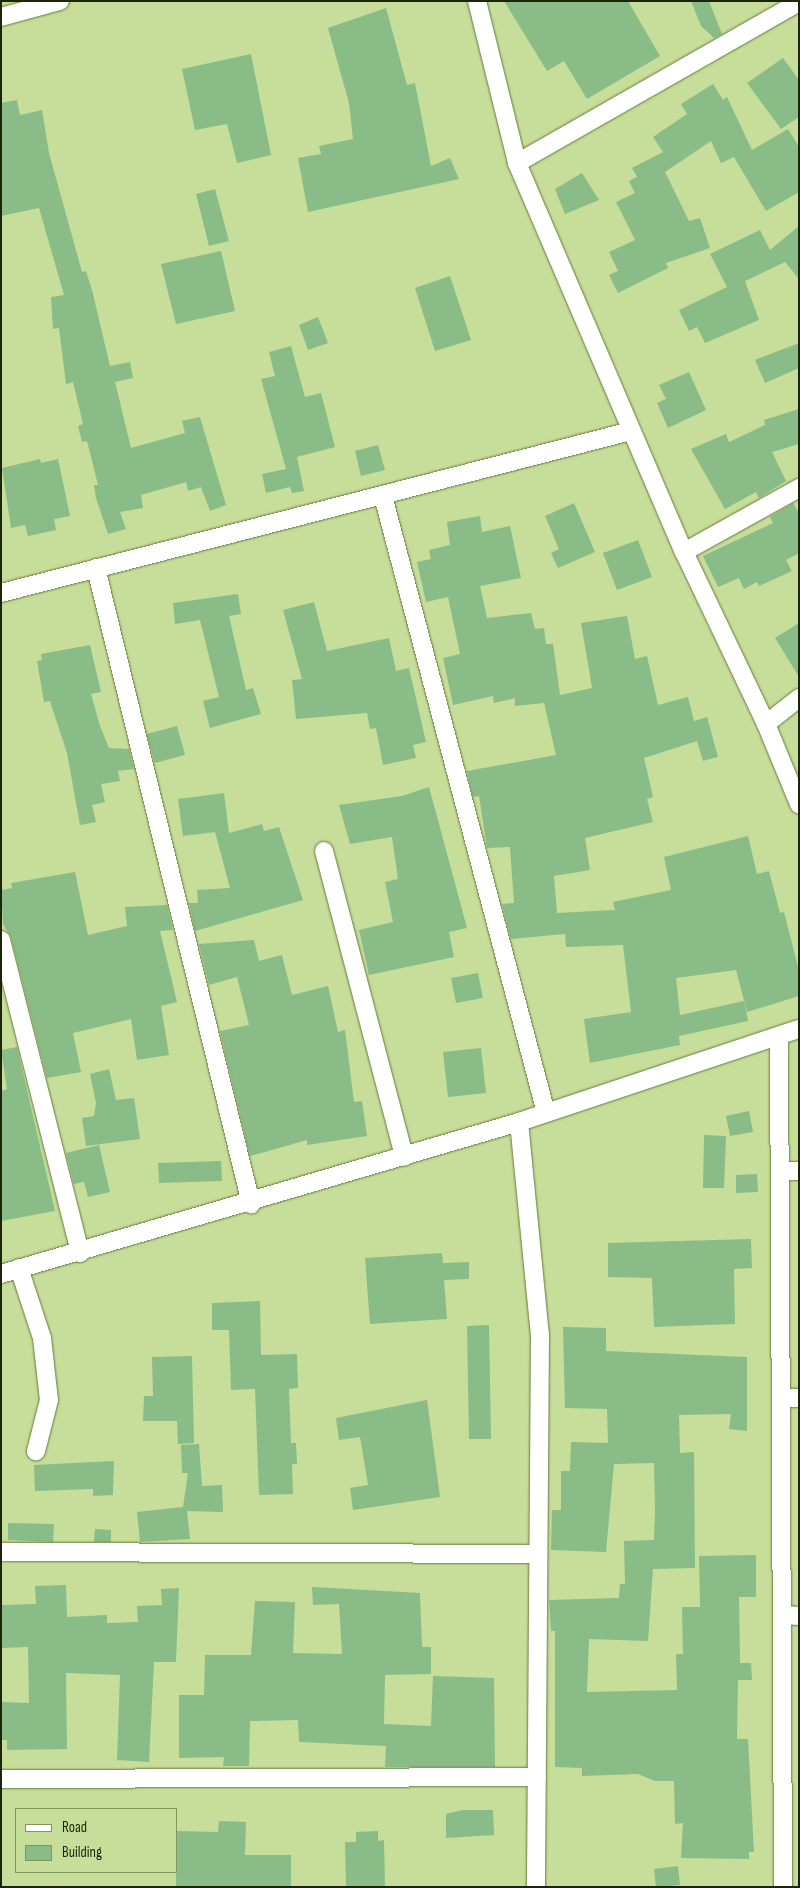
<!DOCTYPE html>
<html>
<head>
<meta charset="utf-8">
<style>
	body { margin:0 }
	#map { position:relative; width:800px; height:1888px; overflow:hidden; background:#c6de9a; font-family:"Sofia Sans Condensed",sans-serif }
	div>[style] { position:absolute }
	.building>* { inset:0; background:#89bc87 }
	.roads { filter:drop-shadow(0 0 1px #667a3a) drop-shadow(0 0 1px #667a3a) }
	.street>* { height:18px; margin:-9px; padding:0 9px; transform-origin:9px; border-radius:9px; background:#fff }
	span { translate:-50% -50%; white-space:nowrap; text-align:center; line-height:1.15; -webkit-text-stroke:4.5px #c6de9a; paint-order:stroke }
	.frame { position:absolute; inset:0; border:2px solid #1c2409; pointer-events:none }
	.legend { position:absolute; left:15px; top:1808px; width:162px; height:65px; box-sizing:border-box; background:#c6de9a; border:1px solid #829460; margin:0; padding:6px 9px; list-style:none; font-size:15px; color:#1c2409 }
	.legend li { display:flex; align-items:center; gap:10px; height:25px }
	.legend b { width:25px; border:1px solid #829460 }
</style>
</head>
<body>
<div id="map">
	<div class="building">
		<i style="clip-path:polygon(504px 1px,628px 1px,660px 56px,587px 99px,564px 61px,547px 71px)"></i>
		<i style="clip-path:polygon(691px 1px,709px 1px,722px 34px,714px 38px,701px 26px)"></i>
		<i style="clip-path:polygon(386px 8px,407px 85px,415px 83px,431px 166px,450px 158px,459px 179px,308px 212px,298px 158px,321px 154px,319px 146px,353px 139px,349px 103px,328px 28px)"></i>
		<i style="clip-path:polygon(251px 54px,271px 155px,237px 163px,227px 124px,195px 130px,182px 69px)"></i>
		<i style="clip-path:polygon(783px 58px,799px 80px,799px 117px,781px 129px,747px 83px)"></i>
		<i style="clip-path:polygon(713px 84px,723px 100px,727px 97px,752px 150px,788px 129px,799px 147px,799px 192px,766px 211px,734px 157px,721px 163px,711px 141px,665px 172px,689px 221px,700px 218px,710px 248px,666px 263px,668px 268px,618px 293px,609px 275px,618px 271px,609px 252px,635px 240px,616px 202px,635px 193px,629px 181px,637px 177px,632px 168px,663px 152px,653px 137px,687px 114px,681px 104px)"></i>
		<i style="clip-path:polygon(17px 100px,20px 115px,42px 110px,49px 153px,82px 272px,86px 271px,92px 290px,110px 366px,130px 362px,133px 378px,115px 382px,131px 448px,185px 433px,182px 421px,200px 417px,226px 505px,210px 511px,201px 487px,188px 491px,186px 482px,141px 495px,143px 508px,120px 512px,126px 529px,108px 534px,96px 498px,94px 485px,98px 485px,87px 441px,82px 442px,78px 426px,83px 424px,73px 382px,66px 384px,59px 328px,53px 329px,51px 297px,64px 295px,39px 208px,1px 216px,1px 103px)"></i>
		<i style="clip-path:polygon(582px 173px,599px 200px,565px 214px,555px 189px)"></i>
		<i style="clip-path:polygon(215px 189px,229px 241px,209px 246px,196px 194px)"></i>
		<i style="clip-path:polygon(799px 226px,799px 279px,785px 262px,745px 281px,759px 320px,705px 343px,697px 327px,689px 331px,679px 310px,727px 287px,710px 254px,760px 230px,770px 250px)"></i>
		<i style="clip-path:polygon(221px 251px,235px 311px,176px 324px,161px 264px)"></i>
		<i style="clip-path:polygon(450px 276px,471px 340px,435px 351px,415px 288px)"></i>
		<i style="clip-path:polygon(318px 317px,328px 343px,308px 350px,299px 325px)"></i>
		<i style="clip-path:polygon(799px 343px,799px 368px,765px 383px,755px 360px)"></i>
		<i style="clip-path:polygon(291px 346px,305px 397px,321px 393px,335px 447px,297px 457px,304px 491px,292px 493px,290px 487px,266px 493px,262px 474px,286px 469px,261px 379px,275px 376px,269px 352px)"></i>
		<i style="clip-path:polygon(689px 372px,706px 410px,668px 428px,657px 403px,666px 399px,659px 385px)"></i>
		<i style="clip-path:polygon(799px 409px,799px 444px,772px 452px,786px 481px,759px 498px,756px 492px,725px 509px,691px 449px,726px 434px,729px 442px,765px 425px,764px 420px)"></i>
		<i style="clip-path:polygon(378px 445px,385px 470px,361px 476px,355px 451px)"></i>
		<i style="clip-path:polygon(40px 459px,41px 463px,58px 459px,70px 516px,54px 519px,56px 530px,28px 536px,25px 525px,11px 528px,2px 468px)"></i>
		<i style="clip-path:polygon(574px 503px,595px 552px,558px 568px,551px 553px,559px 549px,545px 516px)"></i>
		<i style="clip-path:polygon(793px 503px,799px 513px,799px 553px,786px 560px,792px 571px,759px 586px,757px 582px,744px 589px,739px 578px,718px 587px,703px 556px,773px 523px,770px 517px)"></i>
		<i style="clip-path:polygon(480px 516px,482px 532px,510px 526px,521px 578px,480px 586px,487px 618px,531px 613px,535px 629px,544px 628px,546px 644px,553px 644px,560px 695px,592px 688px,581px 623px,627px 616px,635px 659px,647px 656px,658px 705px,688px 697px,694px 721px,707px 717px,718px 757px,703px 761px,697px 741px,644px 758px,653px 797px,647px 799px,653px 822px,585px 838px,590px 870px,554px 876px,557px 913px,615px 910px,613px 902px,671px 890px,664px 857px,748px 836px,757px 874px,769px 871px,780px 913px,784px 912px,799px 971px,799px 996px,747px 1012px,736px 970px,676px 978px,680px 1015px,744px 1001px,748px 1021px,679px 1036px,680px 1045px,590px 1063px,584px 1019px,631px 1012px,623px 945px,566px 947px,565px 934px,511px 939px,502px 904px,514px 903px,510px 847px,487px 848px,479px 796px,473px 797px,467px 771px,556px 755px,544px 703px,515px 706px,515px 698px,494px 703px,493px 696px,453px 705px,443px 658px,460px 654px,448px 597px,426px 602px,417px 562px,431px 559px,429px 550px,450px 545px,447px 522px)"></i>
		<i style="clip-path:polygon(638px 540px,652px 577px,617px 590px,603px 553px)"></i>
		<i style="clip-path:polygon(238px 594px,241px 614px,229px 616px,246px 690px,253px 688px,261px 714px,210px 728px,203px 701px,219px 697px,200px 620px,175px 624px,173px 603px)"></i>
		<i style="clip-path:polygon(314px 602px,327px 651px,389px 638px,396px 671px,409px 668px,426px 742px,413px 745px,416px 758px,383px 765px,376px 728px,370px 729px,367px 713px,296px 719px,292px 680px,302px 679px,283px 610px)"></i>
		<i style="clip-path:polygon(799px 623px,799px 677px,775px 638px)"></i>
		<i style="clip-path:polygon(90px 645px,101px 692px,91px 694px,100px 726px,109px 748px,129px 749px,134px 769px,118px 771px,120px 781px,101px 784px,105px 802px,92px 805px,96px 822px,80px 825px,67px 753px,50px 701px,44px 702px,37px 661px,42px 660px,41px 654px)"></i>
		<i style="clip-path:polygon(177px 726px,185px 755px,155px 763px,147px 734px)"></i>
		<i style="clip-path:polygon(429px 787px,467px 928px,449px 932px,454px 957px,369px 975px,359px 930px,393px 922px,385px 882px,398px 879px,392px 837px,350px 844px,339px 805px,402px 796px)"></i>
		<i style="clip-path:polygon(224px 793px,229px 833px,262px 824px,264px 831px,279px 827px,303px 900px,195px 931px,189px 903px,198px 903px,197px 890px,230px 888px,215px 832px,183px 836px,178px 799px)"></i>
		<i style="clip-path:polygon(75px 872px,88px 935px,127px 926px,125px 907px,167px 905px,173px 930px,160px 931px,177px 1002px,161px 1006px,169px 1055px,137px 1060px,131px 1019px,73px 1033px,81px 1072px,47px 1078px,11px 937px,3px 924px,1px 890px,12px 888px,11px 883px)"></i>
		<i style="clip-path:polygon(254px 940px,259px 961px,282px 955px,292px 995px,328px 986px,338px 1032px,345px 1030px,354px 1102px,362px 1101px,367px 1136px,307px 1145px,307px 1140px,250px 1156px,220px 1031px,249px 1025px,237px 977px,209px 985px,199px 944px)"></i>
		<i style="clip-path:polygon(478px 973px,483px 998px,456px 1003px,451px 978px)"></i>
		<i style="clip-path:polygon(17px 1047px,55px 1211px,1px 1221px,1px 1091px,7px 1089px,1px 1050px)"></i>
		<i style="clip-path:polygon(481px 1048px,486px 1093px,448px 1097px,443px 1052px)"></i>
		<i style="clip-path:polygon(109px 1069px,116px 1100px,134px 1098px,140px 1139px,86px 1146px,82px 1118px,94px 1116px,96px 1103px,90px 1074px)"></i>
		<i style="clip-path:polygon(749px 1111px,753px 1132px,730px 1136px,726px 1116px)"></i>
		<i style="clip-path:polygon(704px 1135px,726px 1136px,724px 1188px,703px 1188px)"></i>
		<i style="clip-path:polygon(99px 1145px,110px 1192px,88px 1197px,84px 1182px,74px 1184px,66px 1153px)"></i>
		<i style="clip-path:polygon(221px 1161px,222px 1181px,159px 1183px,158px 1163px)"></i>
		<i style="clip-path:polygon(757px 1174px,758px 1192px,736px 1193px,736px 1175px)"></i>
		<i style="clip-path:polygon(751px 1239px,752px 1268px,734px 1269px,735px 1324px,654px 1327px,652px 1278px,608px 1277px,608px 1243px)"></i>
		<i style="clip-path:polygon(442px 1253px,443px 1263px,469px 1262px,469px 1279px,444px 1280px,447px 1319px,370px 1324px,365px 1258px)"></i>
		<i style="clip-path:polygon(260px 1301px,261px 1355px,297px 1354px,298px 1388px,289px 1389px,291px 1443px,296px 1443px,297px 1464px,292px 1464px,293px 1494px,259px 1495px,255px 1389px,231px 1390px,229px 1330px,212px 1330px,212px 1303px)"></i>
		<i style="clip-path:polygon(489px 1325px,491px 1439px,469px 1439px,467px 1326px)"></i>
		<i style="clip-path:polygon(563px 1327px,606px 1328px,606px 1351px,747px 1357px,747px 1431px,729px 1429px,731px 1414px,679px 1415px,680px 1453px,694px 1452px,695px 1568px,653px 1569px,648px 1641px,589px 1639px,587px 1692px,677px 1690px,676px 1654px,683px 1654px,682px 1607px,700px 1607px,699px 1556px,756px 1555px,756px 1597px,739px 1597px,740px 1663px,751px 1663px,752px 1680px,738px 1680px,737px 1739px,748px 1739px,754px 1852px,749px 1852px,749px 1859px,681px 1858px,683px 1823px,675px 1824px,674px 1781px,655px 1781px,638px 1774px,582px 1776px,582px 1768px,555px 1767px,555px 1631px,551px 1631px,549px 1600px,619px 1598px,620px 1584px,625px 1584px,624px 1541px,654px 1540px,655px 1510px,654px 1463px,614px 1464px,606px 1552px,551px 1550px,552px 1510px,561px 1510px,561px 1471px,570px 1471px,571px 1442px,608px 1443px,607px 1409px,565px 1408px)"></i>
		<i style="clip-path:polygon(192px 1356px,194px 1443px,178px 1444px,177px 1421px,143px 1421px,144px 1396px,153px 1396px,152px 1357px)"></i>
		<i style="clip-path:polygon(427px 1400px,440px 1497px,353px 1510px,350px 1488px,368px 1485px,360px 1437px,339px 1440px,336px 1418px)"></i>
		<i style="clip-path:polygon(199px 1444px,202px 1486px,222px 1485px,223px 1512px,187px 1511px,190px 1539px,140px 1542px,137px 1512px,183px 1507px,188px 1473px,182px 1473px,181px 1445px)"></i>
		<i style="clip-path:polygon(114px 1461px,113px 1495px,93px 1496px,93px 1489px,35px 1491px,34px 1465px)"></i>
		<i style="clip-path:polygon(8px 1523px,54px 1524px,53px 1542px,8px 1540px)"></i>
		<i style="clip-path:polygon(95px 1529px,111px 1530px,111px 1542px,94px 1542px)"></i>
		<i style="clip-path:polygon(66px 1585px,67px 1617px,107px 1615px,107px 1623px,138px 1622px,137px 1606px,162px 1605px,161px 1589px,179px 1588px,176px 1662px,154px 1662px,149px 1762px,117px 1760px,120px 1675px,66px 1673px,67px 1749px,7px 1750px,7px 1740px,1px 1740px,1px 1702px,29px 1703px,28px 1647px,1px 1648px,1px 1605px,36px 1604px,35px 1586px)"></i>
		<i style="clip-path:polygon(312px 1587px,420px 1593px,422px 1647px,431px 1647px,431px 1674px,385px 1675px,384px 1724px,431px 1726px,433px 1676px,494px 1678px,495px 1767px,385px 1767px,386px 1746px,299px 1742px,298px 1720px,250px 1721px,249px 1766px,223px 1766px,224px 1757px,179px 1758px,179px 1695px,204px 1695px,205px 1655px,251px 1655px,255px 1601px,295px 1602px,293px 1653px,342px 1654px,339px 1604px,313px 1605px)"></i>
		<i style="clip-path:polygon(463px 1810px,493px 1810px,494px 1835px,446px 1838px,446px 1814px)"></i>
		<i style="clip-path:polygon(219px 1821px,246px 1822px,245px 1855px,291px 1855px,291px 1887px,176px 1887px,176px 1831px,218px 1832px)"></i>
		<i style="clip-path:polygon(378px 1831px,378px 1841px,384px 1840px,385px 1887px,346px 1887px,345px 1842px,356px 1842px,356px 1832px)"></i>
		<i style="clip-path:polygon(678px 1866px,680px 1885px,656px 1887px,654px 1869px)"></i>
	</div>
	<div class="roads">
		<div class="street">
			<i style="left:477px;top:1px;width:167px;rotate:76.1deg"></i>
			<i style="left:517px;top:163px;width:423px;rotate:66.8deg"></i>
			<i style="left:684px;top:552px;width:191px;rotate:64.5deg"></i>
			<i style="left:766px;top:724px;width:87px;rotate:67.6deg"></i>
			<i style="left:1px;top:17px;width:61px;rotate:-15.2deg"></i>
			<i style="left:517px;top:163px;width:325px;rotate:-29.7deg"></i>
			<i style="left:383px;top:496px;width:638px;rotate:75.2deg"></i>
			<i style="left:684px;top:552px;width:132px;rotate:-29.1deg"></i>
			<i style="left:96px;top:568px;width:655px;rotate:76.3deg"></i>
			<i style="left:1px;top:593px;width:650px;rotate:-14.42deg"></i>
			<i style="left:766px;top:724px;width:42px;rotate:-38.2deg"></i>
			<i style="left:324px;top:851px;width:316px;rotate:75.3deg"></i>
			<i style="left:1px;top:940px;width:323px;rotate:75.8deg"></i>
			<i style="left:779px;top:1037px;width:850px;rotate:89.73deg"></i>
			<i style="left:519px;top:1122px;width:214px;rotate:84.4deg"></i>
			<i style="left:540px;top:1335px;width:552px;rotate:90.42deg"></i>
			<i style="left:780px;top:1171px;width:19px"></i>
			<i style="left:19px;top:1268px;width:74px;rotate:71.8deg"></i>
			<i style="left:42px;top:1338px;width:62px;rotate:83.6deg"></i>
			<i style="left:49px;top:1400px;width:53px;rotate:104.3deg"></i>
			<i style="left:1px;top:1274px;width:540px;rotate:-16.35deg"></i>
			<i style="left:519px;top:1122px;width:295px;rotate:-18.4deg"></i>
			<i style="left:781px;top:1398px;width:18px"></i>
			<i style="left:1px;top:1552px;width:537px;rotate:0.21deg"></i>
			<i style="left:782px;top:1615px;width:17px;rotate:3deg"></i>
			<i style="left:1px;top:1779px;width:536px;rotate:-0.21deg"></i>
		</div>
	</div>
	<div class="frame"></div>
	<ul class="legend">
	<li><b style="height:6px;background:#fff"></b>Road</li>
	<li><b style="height:14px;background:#89bc87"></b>Building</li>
	</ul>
</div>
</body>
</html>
